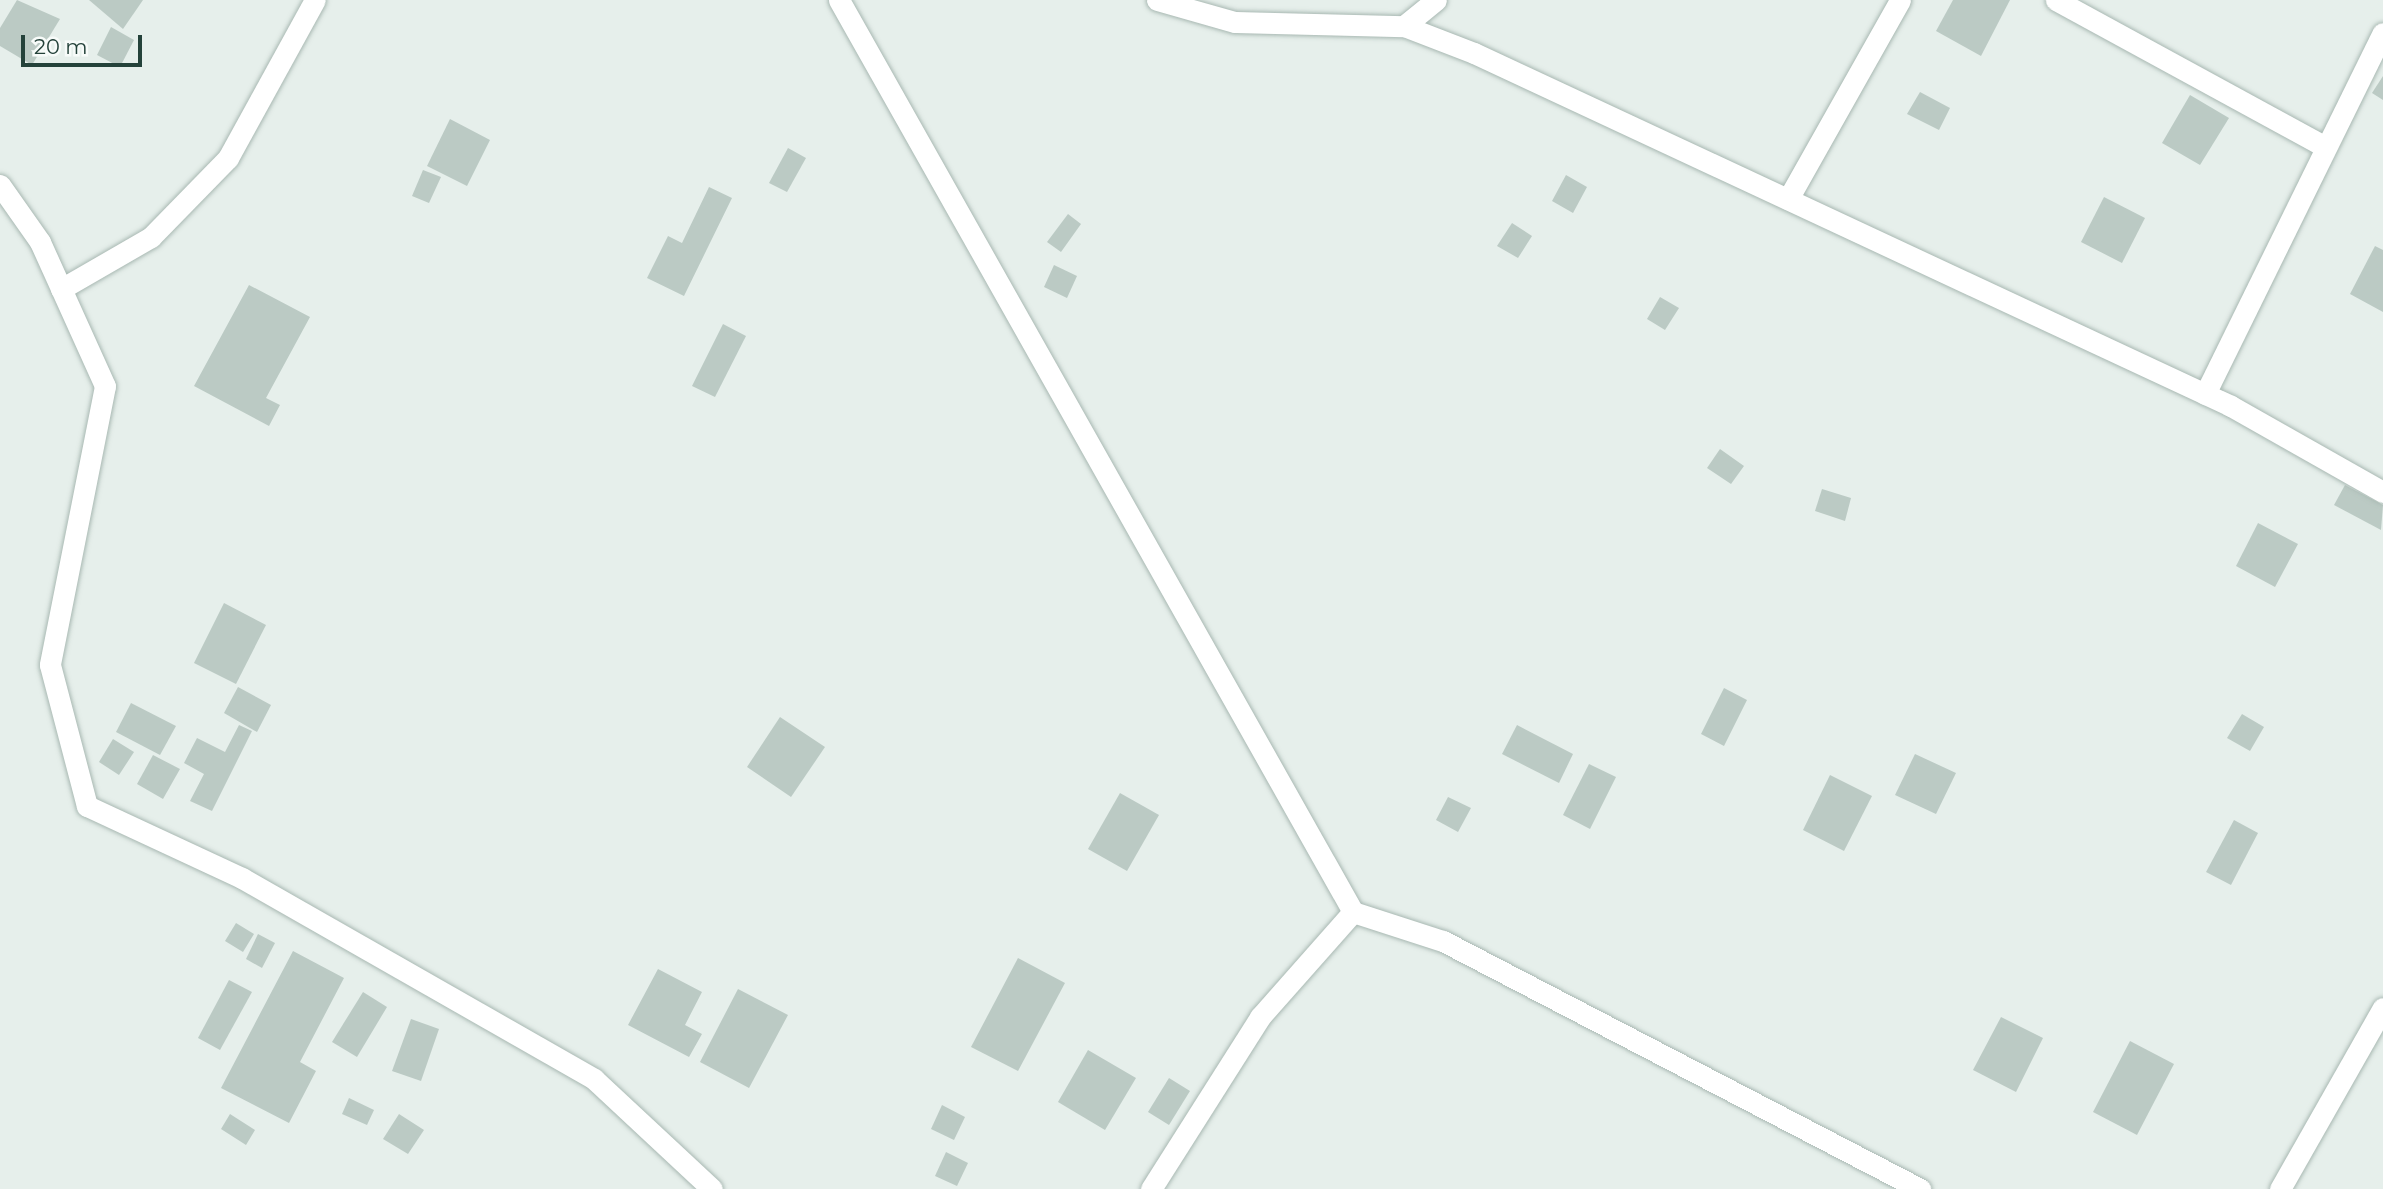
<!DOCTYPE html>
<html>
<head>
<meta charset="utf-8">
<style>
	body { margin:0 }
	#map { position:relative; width:2383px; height:1189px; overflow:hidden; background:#e6efeb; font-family:Montserrat,sans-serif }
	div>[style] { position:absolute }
	.building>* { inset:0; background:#bbcac4 }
	.roads { filter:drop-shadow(0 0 2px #a8b8b2) drop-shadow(0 0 2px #a8b8b2) }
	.street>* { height:21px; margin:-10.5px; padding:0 10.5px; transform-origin:10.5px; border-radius:10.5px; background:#fff }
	span { translate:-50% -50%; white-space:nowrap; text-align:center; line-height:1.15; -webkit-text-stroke:5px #f7fbf9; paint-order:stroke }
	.scale { position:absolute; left:21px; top:35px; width:121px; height:32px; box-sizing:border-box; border:4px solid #24423a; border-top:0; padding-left:9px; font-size:21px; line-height:24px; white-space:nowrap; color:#24423a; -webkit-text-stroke:5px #f7fbf9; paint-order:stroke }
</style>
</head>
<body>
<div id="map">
	<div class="building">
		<i style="clip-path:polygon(17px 0,60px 19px,32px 65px,0 46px,0 28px)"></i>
		<i style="clip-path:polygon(89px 0,143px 0,123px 29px)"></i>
		<i style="clip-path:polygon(1953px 0,2010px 0,1981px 56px,1936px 31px)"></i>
		<i style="clip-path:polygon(111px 27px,134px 40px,120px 67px,97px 55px)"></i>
		<i style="clip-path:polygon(2383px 76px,2383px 100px,2372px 93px)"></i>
		<i style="clip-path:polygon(1920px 92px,1950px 108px,1939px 130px,1907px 114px)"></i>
		<i style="clip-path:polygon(2190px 95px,2229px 118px,2200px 165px,2162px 143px)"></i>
		<i style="clip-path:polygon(450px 119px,490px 140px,467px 186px,427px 166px)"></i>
		<i style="clip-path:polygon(788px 148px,806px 158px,787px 192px,769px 183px)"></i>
		<i style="clip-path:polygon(423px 170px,441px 177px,429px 203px,412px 196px)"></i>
		<i style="clip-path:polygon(1566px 175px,1587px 187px,1573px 213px,1552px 201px)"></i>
		<i style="clip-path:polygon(709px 187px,732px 198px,684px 296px,647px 278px,668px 236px,682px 243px)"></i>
		<i style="clip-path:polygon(2104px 197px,2145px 218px,2122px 263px,2081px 242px)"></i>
		<i style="clip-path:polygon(1068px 214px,1081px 224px,1061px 252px,1047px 242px)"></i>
		<i style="clip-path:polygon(1512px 223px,1532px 236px,1518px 258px,1497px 246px)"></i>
		<i style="clip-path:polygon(2375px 246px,2383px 250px,2383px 312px,2350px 294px)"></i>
		<i style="clip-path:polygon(1054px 265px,1077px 276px,1067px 298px,1044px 287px)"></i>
		<i style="clip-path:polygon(249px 285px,310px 317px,266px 398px,280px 405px,269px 426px,194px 386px)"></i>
		<i style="clip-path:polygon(1660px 297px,1679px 308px,1665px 330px,1647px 319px)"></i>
		<i style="clip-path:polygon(723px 324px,746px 336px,715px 397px,692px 386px)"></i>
		<i style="clip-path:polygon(1720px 449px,1744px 466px,1731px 484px,1707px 468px)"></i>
		<i style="clip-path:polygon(2345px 485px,2383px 505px,2381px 530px,2334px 505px)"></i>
		<i style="clip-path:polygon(1822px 489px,1851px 498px,1845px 521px,1815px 511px)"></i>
		<i style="clip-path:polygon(2258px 523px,2298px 544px,2275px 587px,2236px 566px)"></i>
		<i style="clip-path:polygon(224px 603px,266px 625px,236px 684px,194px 663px)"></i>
		<i style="clip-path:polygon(238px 687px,271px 705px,257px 732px,224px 713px)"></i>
		<i style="clip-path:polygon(1724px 688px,1747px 700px,1724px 746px,1701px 734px)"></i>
		<i style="clip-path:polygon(131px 703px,176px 726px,160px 755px,116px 732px)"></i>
		<i style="clip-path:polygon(2242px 714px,2264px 727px,2250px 751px,2227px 738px)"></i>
		<i style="clip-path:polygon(780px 717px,825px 747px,791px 797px,747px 767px)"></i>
		<i style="clip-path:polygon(239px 725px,252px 731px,212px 811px,190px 801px,204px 774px,184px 763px,197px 738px,225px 752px)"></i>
		<i style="clip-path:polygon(1517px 725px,1573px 754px,1559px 783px,1502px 754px)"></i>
		<i style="clip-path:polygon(113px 739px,134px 752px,119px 775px,99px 762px)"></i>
		<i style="clip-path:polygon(1915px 754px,1956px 773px,1936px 814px,1895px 795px)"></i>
		<i style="clip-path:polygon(153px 755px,180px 769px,163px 799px,137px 784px)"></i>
		<i style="clip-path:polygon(1589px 764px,1616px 777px,1590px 829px,1563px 815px)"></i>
		<i style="clip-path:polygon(1830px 775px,1872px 796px,1844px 851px,1803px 830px)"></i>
		<i style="clip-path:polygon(1120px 793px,1159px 815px,1127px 871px,1088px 849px)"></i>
		<i style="clip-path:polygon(1448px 797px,1471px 808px,1458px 832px,1436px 820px)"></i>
		<i style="clip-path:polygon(2234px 820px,2258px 833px,2231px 885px,2206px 872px)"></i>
		<i style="clip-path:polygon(236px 923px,254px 934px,243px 952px,225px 941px)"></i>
		<i style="clip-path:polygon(258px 934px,275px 943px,262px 968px,246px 959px)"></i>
		<i style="clip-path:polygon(293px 951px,344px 978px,300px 1062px,316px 1071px,289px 1123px,221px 1088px)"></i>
		<i style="clip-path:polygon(1018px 958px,1065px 983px,1018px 1071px,971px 1047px)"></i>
		<i style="clip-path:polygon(658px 969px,702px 992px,685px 1025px,702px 1034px,689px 1057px,628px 1025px)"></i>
		<i style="clip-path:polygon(229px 980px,252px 992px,220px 1050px,198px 1038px)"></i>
		<i style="clip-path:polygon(738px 989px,788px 1015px,749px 1088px,700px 1062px)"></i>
		<i style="clip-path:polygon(363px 992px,387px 1007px,357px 1057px,332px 1042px)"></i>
		<i style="clip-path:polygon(2001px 1017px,2043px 1038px,2016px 1092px,1973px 1070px)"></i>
		<i style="clip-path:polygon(411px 1019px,439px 1029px,421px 1081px,392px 1071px)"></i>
		<i style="clip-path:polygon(2130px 1041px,2174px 1064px,2137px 1135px,2093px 1112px)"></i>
		<i style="clip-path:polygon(1088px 1050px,1136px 1078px,1105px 1130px,1058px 1102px)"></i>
		<i style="clip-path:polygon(1169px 1078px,1190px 1091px,1169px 1125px,1148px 1112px)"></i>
		<i style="clip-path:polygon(349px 1098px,374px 1110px,367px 1125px,342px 1114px)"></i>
		<i style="clip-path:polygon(942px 1105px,965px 1117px,954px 1140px,931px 1129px)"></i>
		<i style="clip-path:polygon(230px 1114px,255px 1130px,246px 1145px,221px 1129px)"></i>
		<i style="clip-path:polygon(399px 1114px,424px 1130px,408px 1154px,383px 1139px)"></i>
		<i style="clip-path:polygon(946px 1152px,968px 1163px,957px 1186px,935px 1176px)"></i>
	</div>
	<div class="roads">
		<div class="street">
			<i style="left:839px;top:0;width:1047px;rotate:60.59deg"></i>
			<i style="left:1353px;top:912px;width:95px;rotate:17.9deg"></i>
			<i style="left:1443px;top:941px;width:538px;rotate:27.47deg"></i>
			<i style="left:1157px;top:0;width:81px;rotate:15.8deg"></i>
			<i style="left:1235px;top:22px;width:169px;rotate:1.4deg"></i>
			<i style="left:1404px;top:26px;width:75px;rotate:21.1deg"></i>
			<i style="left:1474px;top:53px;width:835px;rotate:25deg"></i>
			<i style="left:2231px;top:406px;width:175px;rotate:29.5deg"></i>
			<i style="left:2056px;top:0;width:307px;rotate:28.6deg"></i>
			<i style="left:1404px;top:26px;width:41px;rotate:-39.1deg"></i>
			<i style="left:0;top:185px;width:70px;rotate:54.9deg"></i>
			<i style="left:40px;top:242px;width:158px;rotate:65.7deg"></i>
			<i style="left:105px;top:386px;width:284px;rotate:101.2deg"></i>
			<i style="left:50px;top:665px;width:146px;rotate:75.3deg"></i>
			<i style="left:87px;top:806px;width:171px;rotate:24.9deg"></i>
			<i style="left:242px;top:878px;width:405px;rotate:29.7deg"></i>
			<i style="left:594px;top:1079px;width:161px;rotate:43deg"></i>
			<i style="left:1788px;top:199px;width:228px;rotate:-60.6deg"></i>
			<i style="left:61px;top:289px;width:104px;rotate:-30deg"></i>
			<i style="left:151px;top:237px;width:110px;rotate:-45.7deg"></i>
			<i style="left:228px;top:158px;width:180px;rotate:-61.2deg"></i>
			<i style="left:2205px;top:394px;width:402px;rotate:-63.8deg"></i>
			<i style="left:1151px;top:1189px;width:204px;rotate:-57.6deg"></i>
			<i style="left:1260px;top:1017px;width:140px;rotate:-48.5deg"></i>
			<i style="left:2280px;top:1189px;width:208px;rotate:-60.4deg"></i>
		</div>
	</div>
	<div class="scale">20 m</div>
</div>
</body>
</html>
